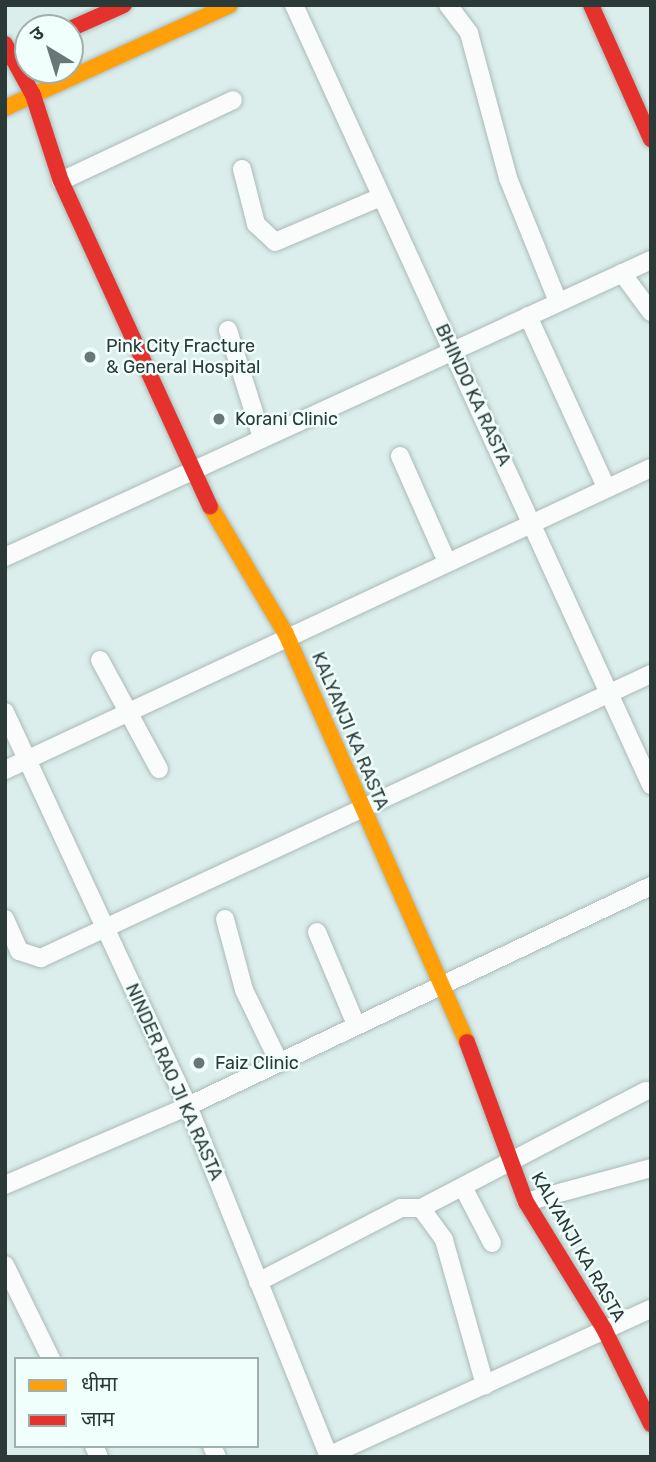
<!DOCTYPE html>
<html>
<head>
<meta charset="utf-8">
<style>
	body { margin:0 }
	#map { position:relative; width:656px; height:1462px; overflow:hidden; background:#dbeeeb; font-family:Rubik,"Noto Sans Devanagari",sans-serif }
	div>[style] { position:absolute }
	.roads { filter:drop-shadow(0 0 2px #abbab7) drop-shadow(0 0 2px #abbab7) }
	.street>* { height:18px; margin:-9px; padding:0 9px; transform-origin:9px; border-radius:9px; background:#fafcfc }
	.slow>* { height:16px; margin:-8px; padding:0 8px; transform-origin:8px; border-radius:8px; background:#ff9f0a }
	.jam>* { height:16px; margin:-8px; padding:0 8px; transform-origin:8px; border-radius:8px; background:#e5322d }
	.dots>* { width:19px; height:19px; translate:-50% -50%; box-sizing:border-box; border:4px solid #f0fefc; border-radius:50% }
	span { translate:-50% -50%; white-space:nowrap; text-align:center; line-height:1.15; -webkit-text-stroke:5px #f0fefc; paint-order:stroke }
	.poi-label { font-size:18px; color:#2b3937 }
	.left { translate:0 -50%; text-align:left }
	.street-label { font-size:18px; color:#2b3937 }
	.frame { position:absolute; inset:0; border:7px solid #2b3937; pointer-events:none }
	.legend { position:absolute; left:14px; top:1357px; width:245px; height:91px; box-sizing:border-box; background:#f0fefc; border:2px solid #a1afad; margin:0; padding:9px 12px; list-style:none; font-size:21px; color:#2b3937 }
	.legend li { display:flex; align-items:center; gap:14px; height:35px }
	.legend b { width:35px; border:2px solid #a1afad }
	.north { position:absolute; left:14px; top:14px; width:70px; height:70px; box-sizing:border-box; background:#f0fefc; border:2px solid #a1afad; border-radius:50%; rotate:322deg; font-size:19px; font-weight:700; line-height:28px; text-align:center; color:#2b3937 }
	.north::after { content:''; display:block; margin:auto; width:24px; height:32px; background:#697876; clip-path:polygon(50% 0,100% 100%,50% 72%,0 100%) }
</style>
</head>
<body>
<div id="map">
	<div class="roads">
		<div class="street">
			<i style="left:294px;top:5px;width:858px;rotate:65.41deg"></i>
			<i style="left:448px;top:5px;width:35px;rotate:53deg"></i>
			<i style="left:469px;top:33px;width:150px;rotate:74.9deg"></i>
			<i style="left:508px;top:178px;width:134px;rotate:68deg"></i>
			<i style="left:242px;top:169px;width:57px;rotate:75.7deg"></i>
			<i style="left:256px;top:224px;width:26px;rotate:43deg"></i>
			<i style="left:275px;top:242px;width:115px;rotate:-23deg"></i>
			<i style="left:61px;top:181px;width:190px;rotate:-25.2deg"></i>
			<i style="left:622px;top:273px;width:49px;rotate:53.4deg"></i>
			<i style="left:528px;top:316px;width:188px;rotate:65.5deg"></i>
			<i style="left:228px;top:330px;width:113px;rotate:72.5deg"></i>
			<i style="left:400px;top:456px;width:114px;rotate:66.1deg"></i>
			<i style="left:5px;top:557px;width:711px;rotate:-24.69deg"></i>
			<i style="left:100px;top:660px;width:124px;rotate:61.6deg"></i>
			<i style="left:5px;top:712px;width:434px;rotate:65.1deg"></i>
			<i style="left:188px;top:1106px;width:378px;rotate:68.1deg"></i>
			<i style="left:5px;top:770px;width:713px;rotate:-25.06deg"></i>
			<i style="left:5px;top:919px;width:35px;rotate:66deg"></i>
			<i style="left:19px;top:951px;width:23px;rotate:18deg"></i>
			<i style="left:41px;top:958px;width:673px;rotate:-24.97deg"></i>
			<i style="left:225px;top:919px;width:73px;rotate:75deg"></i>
			<i style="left:244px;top:990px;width:80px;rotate:64.1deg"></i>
			<i style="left:317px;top:932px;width:101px;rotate:67.2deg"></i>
			<i style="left:5px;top:1185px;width:199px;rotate:-23.3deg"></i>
			<i style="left:188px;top:1106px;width:513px;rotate:-25.42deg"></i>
			<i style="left:463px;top:1187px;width:63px;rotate:62.6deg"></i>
			<i style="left:526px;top:1202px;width:130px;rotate:-15.2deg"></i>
			<i style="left:421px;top:1208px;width:39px;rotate:54deg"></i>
			<i style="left:444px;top:1240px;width:151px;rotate:74.2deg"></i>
			<i style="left:5px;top:1265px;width:105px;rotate:63.9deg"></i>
			<i style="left:258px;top:1282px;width:161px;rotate:-27.4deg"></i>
			<i style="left:401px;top:1208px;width:20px"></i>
			<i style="left:421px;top:1208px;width:254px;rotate:-27.5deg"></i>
			<i style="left:94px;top:1446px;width:12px;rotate:66deg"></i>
			<i style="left:212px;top:1446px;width:12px;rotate:66deg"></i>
			<i style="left:328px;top:1456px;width:355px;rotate:-24.5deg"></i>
		</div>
		<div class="slow">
			<i style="left:5px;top:58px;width:25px;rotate:-23deg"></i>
			<i style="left:5px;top:108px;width:247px;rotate:-24.6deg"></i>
			<i style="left:210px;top:506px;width:149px;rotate:59.3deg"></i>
			<i style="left:286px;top:634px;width:446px;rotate:66.1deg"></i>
		</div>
		<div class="jam">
			<i style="left:591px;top:5px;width:147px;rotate:65.9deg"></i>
			<i style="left:70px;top:29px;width:59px;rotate:-24deg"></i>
			<i style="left:5px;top:44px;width:58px;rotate:61.2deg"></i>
			<i style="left:33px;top:95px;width:90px;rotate:72deg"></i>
			<i style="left:61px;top:181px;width:358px;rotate:65.4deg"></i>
			<i style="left:467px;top:1042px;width:171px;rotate:69.8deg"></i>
			<i style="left:526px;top:1202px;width:149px;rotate:58.4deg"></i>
			<i style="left:604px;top:1329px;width:106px;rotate:63.7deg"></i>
		</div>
	</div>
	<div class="dots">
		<i style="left:90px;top:357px;background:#697876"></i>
		<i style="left:219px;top:419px;background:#697876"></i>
		<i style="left:199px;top:1063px;background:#697876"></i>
	</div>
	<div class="poi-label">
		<span class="left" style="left:106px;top:357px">Pink City Fracture<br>&amp; General Hospital</span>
		<span class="left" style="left:235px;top:419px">Korani Clinic</span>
		<span class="left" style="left:215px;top:1063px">Faiz Clinic</span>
	</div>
	<div class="street-label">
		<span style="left:473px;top:395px;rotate:65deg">BHINDO KA RASTA</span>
		<span style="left:350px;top:731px;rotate:67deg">KALYANJI KA RASTA</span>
		<span style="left:174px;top:1082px;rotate:66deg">NINDER RAO JI KA RASTA</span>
		<span style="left:578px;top:1247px;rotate:60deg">KALYANJI KA RASTA</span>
	</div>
	<div class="frame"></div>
	<ul class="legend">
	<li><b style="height:9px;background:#ff9f0a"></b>धीमा</li>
	<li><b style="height:9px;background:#e5322d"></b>जाम</li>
	</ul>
	<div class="north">उ</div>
</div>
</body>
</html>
